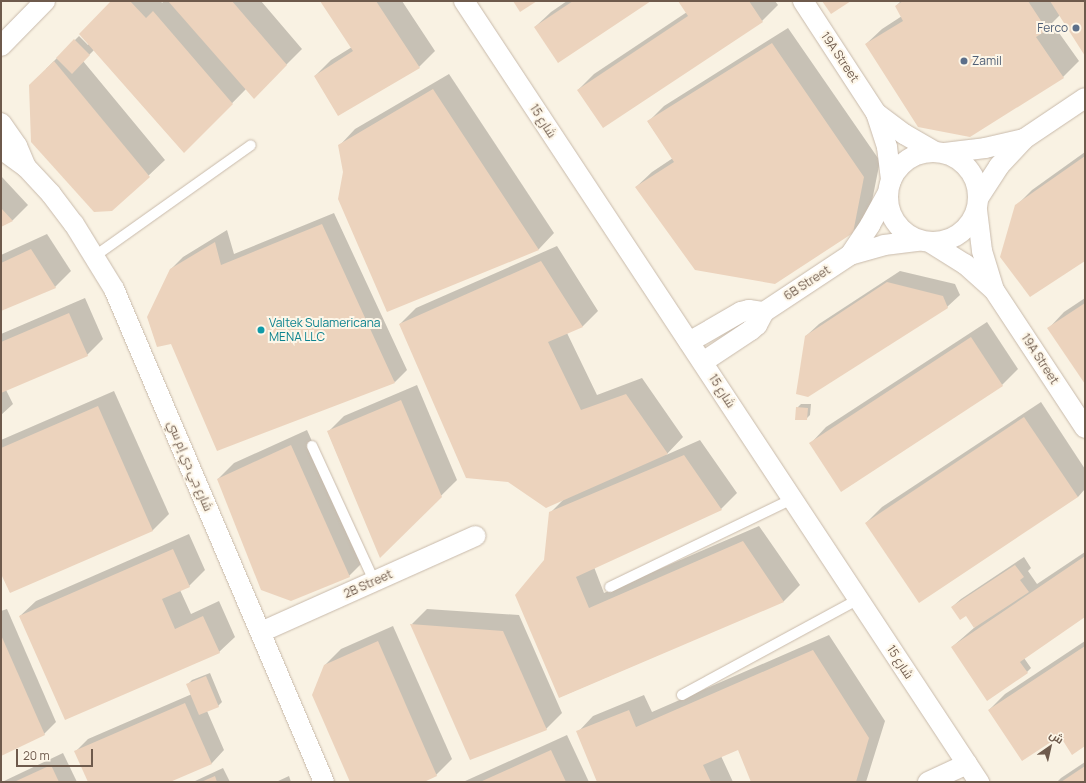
<!DOCTYPE html>
<html>
<head>
<meta charset="utf-8">
<style>
	body { margin:0 }
	#map { position:relative; width:1086px; height:783px; overflow:hidden; background:#f9f2e3; font-family:Manrope,Cairo,sans-serif }
	div>[style] { position:absolute }
	.shadow>* { inset:0; background:#0003 }
	.building>* { inset:0; background:#ecd3bd }
	.roads { filter:drop-shadow(0 0 1px #c8baab) drop-shadow(0 0 1px #c8baab) }
	.lane>* { height:10px; margin:-5px; padding:0 5px; transform-origin:5px; border-radius:5px; background:#fff }
	.street>* { height:20px; margin:-10px; padding:0 10px; transform-origin:10px; border-radius:10px; background:#fff }
	.street>.ring { margin:-10px; padding:0; box-sizing:content-box; background:none; border:20px solid #fff; border-radius:50% }
	.dots>* { width:11px; height:11px; translate:-50% -50%; box-sizing:border-box; border:2px solid #fdf6e8; border-radius:50% }
	span { translate:-50% -50%; white-space:nowrap; text-align:center; line-height:1.15; -webkit-text-stroke:4px #fdf6e8; paint-order:stroke }
	.service-label { font-size:12px; color:#4e5e75 }
	.right { translate:-100% -50%; text-align:right }
	.left { translate:0 -50%; text-align:left }
	.street-label { font-size:12px; color:#6e5a4c }
	.culture-label { font-size:12px; color:#0d838f }
	.frame { position:absolute; inset:0; border:2px solid #6e5a4c; pointer-events:none }
	.north { position:absolute; left:1030px; top:727px; width:40px; height:40px; -webkit-text-stroke:3px #fdf6e8; paint-order:stroke; rotate:34deg; font-size:11px; font-weight:700; line-height:16px; text-align:center; color:#6e5a4c }
	.north::after { content:''; display:block; margin:auto; width:14px; height:18px; background:#6e5a4c; clip-path:polygon(50% 0,100% 100%,50% 72%,0 100%) }
	.scale { position:absolute; left:16px; top:749px; width:77px; height:18px; box-sizing:border-box; border:2px solid #6e5a4c; border-top:0; padding-left:5px; font-size:12px; line-height:14px; white-space:nowrap; color:#6e5a4c; -webkit-text-stroke:3px #fdf6e8; paint-order:stroke }
</style>
</head>
<body>
<div id="map">
	<div class="shadow">
		<i style="clip-path:polygon(113px 1px,161px 1px,162px 3px,164px 1px,261px 1px,302px 49px,254px 97px,246px 89px,184px 152px,94px 50px,83px 61px,165px 160px,112px 210px,46px 69px,79px 36px,88px 45px,89px 44px)"></i>
		<i style="clip-path:polygon(321px 1px,402px 1px,435px 51px,419px 67px,315px 76px,331px 60px,352px 47px)"></i>
		<i style="clip-path:polygon(567px 1px,650px 1px,535px 27px,551px 12px)"></i>
		<i style="clip-path:polygon(679px 1px,775px 1px,778px 5px,762px 21px,578px 90px,594px 74px,687px 12px)"></i>
		<i style="clip-path:polygon(901px 1px,1085px 1px,1085px 54px,1060px 15px,1052px 23px,1079px 61px,1063px 77px,866px 44px,882px 29px,902px 16px,896px 6px)"></i>
		<i style="clip-path:polygon(788px 28px,880px 161px,869px 216px,852px 232px,636px 187px,652px 172px,673px 158px,648px 122px,664px 106px)"></i>
		<i style="clip-path:polygon(449px 74px,554px 233px,539px 249px,387px 311px,344px 172px,340px 145px,355px 129px)"></i>
		<i style="clip-path:polygon(1085px 152px,1085px 260px,1016px 206px,1032px 190px)"></i>
		<i style="clip-path:polygon(1px 176px,28px 205px,13px 220px,1px 226px)"></i>
		<i style="clip-path:polygon(334px 213px,407px 370px,395px 382px,170px 270px,183px 257px,227px 230px,234px 254px)"></i>
		<i style="clip-path:polygon(47px 234px,71px 271px,55px 287px,1px 310px,1px 255px)"></i>
		<i style="clip-path:polygon(557px 246px,598px 311px,583px 326px,567px 333px,597px 395px,642px 378px,683px 437px,666px 455px,700px 440px,737px 493px,721px 509px,594px 567px,604px 593px,759px 526px,800px 585px,784px 601px,560px 697px,545px 561px,550px 513px,564px 499px,400px 324px,416px 308px)"></i>
		<i style="clip-path:polygon(900px 271px,955px 284px,960px 295px,947px 307px,806px 336px,819px 324px)"></i>
		<i style="clip-path:polygon(85px 298px,103px 339px,87px 355px,6px 390px,13px 404px,1px 415px,1px 334px)"></i>
		<i style="clip-path:polygon(1085px 298px,1085px 382px,1049px 328px,1064px 312px)"></i>
		<i style="clip-path:polygon(987px 322px,1018px 369px,1002px 385px,842px 490px,811px 443px,826px 427px)"></i>
		<i style="clip-path:polygon(417px 385px,457px 480px,380px 556px,328px 432px,344px 416px)"></i>
		<i style="clip-path:polygon(114px 391px,169px 514px,153px 530px,10px 592px,1px 571px,1px 440px)"></i>
		<i style="clip-path:polygon(1041px 402px,1085px 469px,1085px 489px,1078px 497px,866px 523px,882px 507px)"></i>
		<i style="clip-path:polygon(801px 404px,811px 404px,810px 415px,806px 419px,797px 408px)"></i>
		<i style="clip-path:polygon(307px 430px,365px 560px,349px 576px,218px 479px,234px 463px)"></i>
		<i style="clip-path:polygon(189px 534px,205px 570px,189px 586px,180px 590px,191px 614px,219px 601px,235px 637px,219px 652px,20px 616px,36px 601px)"></i>
		<i style="clip-path:polygon(1085px 552px,1085px 616px,1024px 658px,1031px 668px,1027px 672px,952px 647px,975px 627px,966px 614px,952px 607px,961px 599px,1024px 557px,1031px 568px,1028px 571px,1037px 584px)"></i>
		<i style="clip-path:polygon(7px 609px,56px 722px,44px 734px,1px 754px,1px 611px)"></i>
		<i style="clip-path:polygon(427px 609px,519px 615px,562px 713px,546px 729px,412px 624px)"></i>
		<i style="clip-path:polygon(393px 626px,452px 759px,436px 775px,421px 782px,351px 782px,325px 665px,341px 649px)"></i>
		<i style="clip-path:polygon(829px 635px,885px 721px,866px 782px,752px 782px,739px 749px,721px 756px,733px 782px,598px 782px,578px 732px,593px 716px,644px 695px,652px 712px)"></i>
		<i style="clip-path:polygon(1085px 641px,1085px 745px,989px 710px,1005px 694px)"></i>
		<i style="clip-path:polygon(210px 673px,222px 702px,218px 706px,207px 711px,224px 750px,212px 763px,168px 782px,89px 782px,76px 751px,88px 739px,192px 694px,188px 684px,192px 680px)"></i>
		<i style="clip-path:polygon(567px 735px,589px 782px,463px 782px)"></i>
		<i style="clip-path:polygon(63px 753px,77px 782px,2px 782px)"></i>
		<i style="clip-path:polygon(1085px 762px,1085px 782px,1057px 782px,1061px 778px)"></i>
		<i style="clip-path:polygon(223px 768px,230px 782px,193px 782px)"></i>
		<i style="clip-path:polygon(289px 776px,291px 782px,276px 782px)"></i>
	</div>
	<div class="building">
		<i style="clip-path:polygon(111px 1px,130px 1px,146px 18px,153px 11px,233px 104px,184px 153px,79px 34px)"></i>
		<i style="clip-path:polygon(168px 1px,232px 1px,287px 65px,254px 99px)"></i>
		<i style="clip-path:polygon(320px 1px,376px 1px,420px 68px,338px 116px,314px 76px,353px 51px)"></i>
		<i style="clip-path:polygon(513px 1px,537px 1px,520px 12px)"></i>
		<i style="clip-path:polygon(573px 1px,651px 1px,558px 63px,534px 27px)"></i>
		<i style="clip-path:polygon(678px 1px,749px 1px,763px 22px,603px 128px,577px 90px,688px 16px)"></i>
		<i style="clip-path:polygon(822px 1px,851px 1px,831px 14px)"></i>
		<i style="clip-path:polygon(903px 1px,1028px 1px,1047px 30px,1036px 37px,1064px 78px,970px 137px,918px 127px,865px 44px,903px 21px,895px 6px)"></i>
		<i style="clip-path:polygon(1050px 1px,1085px 1px,1085px 56px)"></i>
		<i style="clip-path:polygon(74px 39px,90px 55px,72px 74px,56px 58px)"></i>
		<i style="clip-path:polygon(772px 43px,864px 177px,853px 233px,775px 284px,695px 270px,635px 187px,674px 162px,647px 121px)"></i>
		<i style="clip-path:polygon(54px 61px,150px 177px,112px 211px,94px 212px,31px 142px,29px 85px)"></i>
		<i style="clip-path:polygon(433px 89px,539px 250px,387px 312px,338px 199px,343px 172px,338px 145px)"></i>
		<i style="clip-path:polygon(1085px 156px,1085px 261px,1030px 297px,1000px 257px,1015px 205px)"></i>
		<i style="clip-path:polygon(1px 208px,13px 221px,1px 227px)"></i>
		<i style="clip-path:polygon(322px 224px,395px 383px,217px 451px,171px 344px,157px 347px,147px 317px,170px 269px,215px 242px,221px 265px)"></i>
		<i style="clip-path:polygon(31px 249px,56px 288px,1px 311px,1px 263px)"></i>
		<i style="clip-path:polygon(541px 261px,583px 327px,548px 342px,581px 410px,626px 394px,668px 454px,546px 508px,508px 482px,466px 478px,399px 324px)"></i>
		<i style="clip-path:polygon(887px 282px,943px 296px,948px 308px,808px 397px,796px 394px,805px 336px)"></i>
		<i style="clip-path:polygon(1085px 303px,1085px 384px,1047px 328px)"></i>
		<i style="clip-path:polygon(69px 313px,88px 356px,1px 393px,1px 342px)"></i>
		<i style="clip-path:polygon(971px 337px,1003px 386px,841px 492px,809px 443px)"></i>
		<i style="clip-path:polygon(401px 400px,442px 497px,380px 558px,327px 431px)"></i>
		<i style="clip-path:polygon(98px 406px,153px 531px,10px 593px,1px 574px,1px 448px)"></i>
		<i style="clip-path:polygon(796px 407px,808px 408px,807px 420px,795px 420px)"></i>
		<i style="clip-path:polygon(1024px 417px,1078px 497px,919px 603px,865px 523px)"></i>
		<i style="clip-path:polygon(291px 445px,350px 577px,291px 601px,261px 590px,217px 479px)"></i>
		<i style="clip-path:polygon(684px 455px,722px 510px,576px 577px,589px 608px,743px 541px,784px 602px,559px 698px,515px 595px,544px 560px,549px 512px)"></i>
		<i style="clip-path:polygon(173px 549px,190px 587px,162px 599px,175px 629px,203px 616px,220px 653px,65px 720px,19px 616px)"></i>
		<i style="clip-path:polygon(1085px 556px,1085px 617px,1020px 662px,1028px 673px,987px 701px,951px 647px)"></i>
		<i style="clip-path:polygon(1015px 565px,1024px 577px,1020px 580px,1029px 592px,974px 628px,966px 616px,960px 620px,951px 607px)"></i>
		<i style="clip-path:polygon(410px 624px,503px 631px,547px 730px,470px 760px)"></i>
		<i style="clip-path:polygon(1px 635px,45px 735px,1px 756px)"></i>
		<i style="clip-path:polygon(378px 641px,437px 776px,424px 782px,350px 782px,312px 695px,324px 665px)"></i>
		<i style="clip-path:polygon(1085px 646px,1085px 746px,1072px 755px,1060px 736px,1022px 761px,988px 710px)"></i>
		<i style="clip-path:polygon(813px 650px,869px 738px,856px 782px,751px 782px,738px 750px,703px 765px,711px 782px,597px 782px,576px 731px,629px 710px,636px 727px)"></i>
		<i style="clip-path:polygon(206px 676px,219px 707px,199px 715px,186px 684px)"></i>
		<i style="clip-path:polygon(185px 703px,212px 764px,170px 782px,88px 782px,74px 751px)"></i>
		<i style="clip-path:polygon(551px 750px,566px 782px,480px 782px)"></i>
		<i style="clip-path:polygon(51px 765px,59px 782px,14px 782px)"></i>
		<i style="clip-path:polygon(1085px 766px,1085px 782px,1061px 782px)"></i>
		<i style="clip-path:polygon(215px 776px,217px 782px,201px 782px)"></i>
	</div>
	<div class="roads">
		<div class="lane">
			<i style="left:95px;top:256px;width:191px;rotate:-35.4deg"></i>
			<i style="left:312px;top:446px;width:149px;rotate:65.3deg"></i>
			<i style="left:610px;top:587px;width:202px;rotate:-25.8deg"></i>
			<i style="left:682px;top:695px;width:201px;rotate:-28.5deg"></i>
		</div>
		<div class="street">
			<i style="left:464px;top:1px;width:936px;rotate:56.6deg"></i>
			<i style="left:803px;top:1px;width:134px;rotate:56.9deg"></i>
			<i style="left:876px;top:113px;width:36px;rotate:72deg"></i>
			<i style="left:887px;top:147px;width:34px;rotate:83deg"></i>
			<i style="left:1px;top:46px;width:63px;rotate:-45.6deg"></i>
			<i style="left:876px;top:113px;width:35px;rotate:37deg"></i>
			<i style="left:904px;top:134px;width:36px;rotate:30deg"></i>
			<i style="left:1px;top:123px;width:28px;rotate:55deg"></i>
			<i style="left:17px;top:146px;width:23px;rotate:67deg"></i>
			<i style="left:1px;top:149px;width:31px;rotate:36deg"></i>
			<i style="left:26px;top:167px;width:37px;rotate:47deg"></i>
			<i style="left:51px;top:194px;width:38px;rotate:53deg"></i>
			<i style="left:74px;top:224px;width:76px;rotate:58.4deg"></i>
			<i style="left:114px;top:289px;width:536px;rotate:66.93deg"></i>
			<i class="ring" style="left:888px;top:152px;width:70px;height:70px"></i>
			<i style="left:945px;top:153px;width:40px;rotate:-7.1deg"></i>
			<i style="left:985px;top:148px;width:40px;rotate:-13deg"></i>
			<i style="left:979px;top:197px;width:37px;rotate:-57deg"></i>
			<i style="left:999px;top:166px;width:37px;rotate:-47deg"></i>
			<i style="left:1024px;top:139px;width:73px;rotate:-33.9deg"></i>
			<i style="left:977px;top:210px;width:41px;rotate:83deg"></i>
			<i style="left:982px;top:251px;width:39px;rotate:73deg"></i>
			<i style="left:931px;top:243px;width:40px;rotate:32deg"></i>
			<i style="left:965px;top:264px;width:39px;rotate:42deg"></i>
			<i style="left:994px;top:290px;width:165px;rotate:56.6deg"></i>
			<i style="left:850px;top:255px;width:36px;rotate:-56deg"></i>
			<i style="left:870px;top:225px;width:37px;rotate:-61deg"></i>
			<i style="left:689px;top:342px;width:60px;rotate:-30deg"></i>
			<i style="left:741px;top:312px;width:8px;rotate:-14deg"></i>
			<i style="left:749px;top:310px;width:15px;rotate:8deg"></i>
			<i style="left:703px;top:362px;width:58px;rotate:-33.7deg"></i>
			<i style="left:751px;top:330px;width:8px;rotate:-40deg"></i>
			<i style="left:757px;top:325px;width:15px;rotate:-62deg"></i>
			<i style="left:764px;top:312px;width:103px;rotate:-33.5deg"></i>
			<i style="left:850px;top:255px;width:35px;rotate:-16deg"></i>
			<i style="left:884px;top:245px;width:35px;rotate:-7deg"></i>
			<i style="left:261px;top:632px;width:235px;rotate:-24.1deg"></i>
			<i style="left:928px;top:782px;width:43px;rotate:-24.8deg"></i>
		</div>
	</div>
	<div class="dots">
		<i style="left:1076px;top:28px;background:#5c6f8a"></i>
		<i style="left:964px;top:61px;background:#5c6f8a"></i>
		<i style="left:261px;top:330px;background:#0f9aa8"></i>
	</div>
	<div class="service-label">
		<span class="right" style="left:1068px;top:28px">Ferco</span>
		<span class="left" style="left:972px;top:61px">Zamil</span>
	</div>
	<div class="street-label">
		<span style="left:840px;top:57px;rotate:56deg">19A Street</span>
		<span style="left:543px;top:121px;rotate:57deg">شارع 15</span>
		<span style="left:807px;top:283px;rotate:-33deg">6B Street</span>
		<span style="left:1040px;top:359px;rotate:57deg">19A Street</span>
		<span style="left:722px;top:391px;rotate:57deg">شارع 15</span>
		<span style="left:190px;top:466px;rotate:67deg">شارع جي دي إم سي</span>
		<span style="left:368px;top:584px;rotate:-24deg">2B Street</span>
		<span style="left:900px;top:662px;rotate:57deg">شارع 15</span>
	</div>
	<div class="culture-label">
		<span class="left" style="left:269px;top:330px">Valtek Sulamericana<br>MENA LLC</span>
	</div>
	<div class="frame"></div>
	<div class="north">ش</div>
	<div class="scale">20 m</div>
</div>
</body>
</html>
